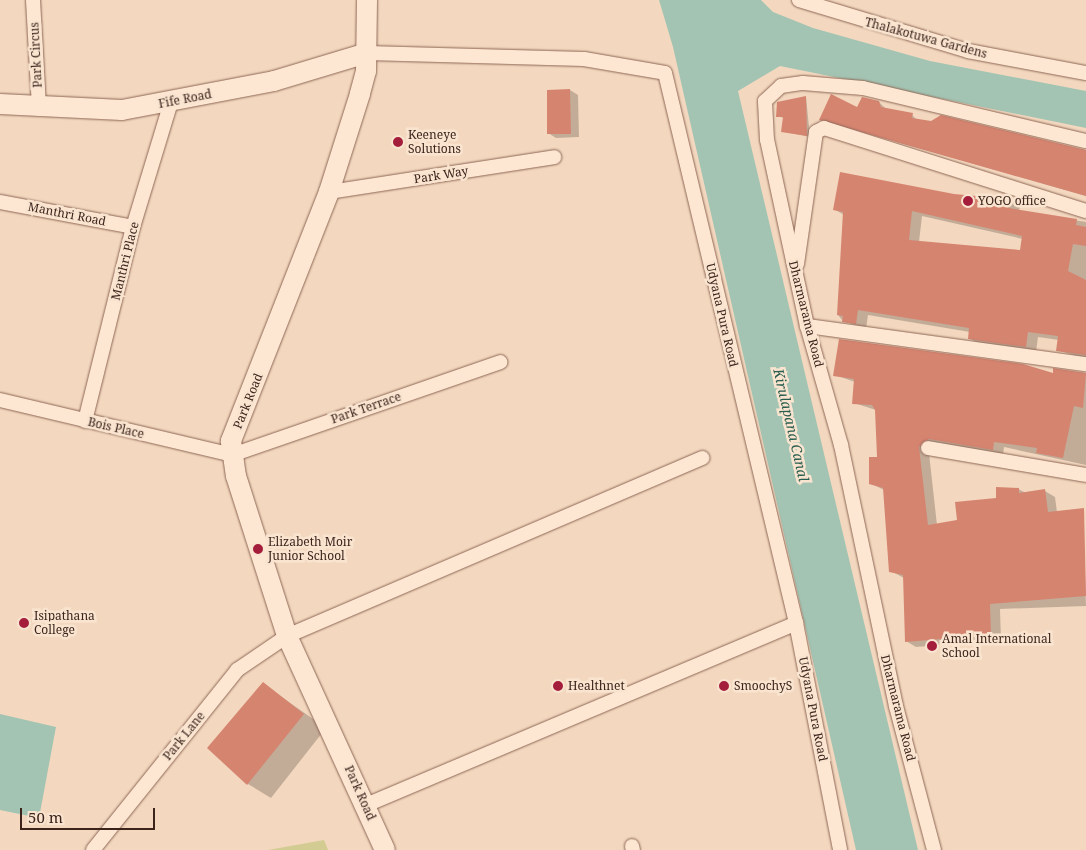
<!DOCTYPE html>
<html>
<head>
<meta charset="utf-8">
<style>
	body { margin:0 }
	#map { position:relative; width:1086px; height:850px; overflow:hidden; background:#f3d8bf; font-family:"Noto Serif",serif }
	div>[style] { position:absolute }
	.green>* { inset:0; background:#d2cc92 }
	.water>* { inset:0; background:#a3c4b3 }
	.shadow>* { inset:0; background:#0003 }
	.building>* { inset:0; background:#d58470 }
	.roads { filter:drop-shadow(0 0 1px #8e6755) drop-shadow(0 0 1px #8e6755) }
	.minor>* { height:14px; margin:-7px; padding:0 7px; transform-origin:7px; border-radius:7px; background:#fde7d3 }
	.secondary>* { height:20px; margin:-10px; padding:0 10px; transform-origin:10px; border-radius:10px; background:#fde7d3 }
	.dots>* { width:14px; height:14px; translate:-50% -50%; box-sizing:border-box; border:2px solid #f9e4d0; border-radius:50% }
	span { translate:-50% -50%; white-space:nowrap; text-align:center; line-height:1.15; -webkit-text-stroke:5px #f9e4d0; paint-order:stroke }
	.street-label { font-size:12px; color:#3c241b }
	.poi-label { font-size:12px; color:#3c241b }
	.left { translate:0 -50%; text-align:left }
	.water-label { font-size:14px; color:#295d4e; font-style:italic }
	.scale { position:absolute; left:20px; top:808px; width:135px; height:22px; box-sizing:border-box; border:2px solid #3c241b; border-top:0; padding-left:6px; font-size:15px; line-height:18px; white-space:nowrap; color:#3c241b; -webkit-text-stroke:4px #f9e4d0; paint-order:stroke }
</style>
</head>
<body>
<div id="map">
	<div class="green">
		<i style="clip-path:polygon(324px 840px,328px 850px,268px 850px)"></i>
	</div>
	<div class="water">
		<i style="clip-path:polygon(659px 0,761px 0,773px 12px,813px 28px,930px 61px,1086px 91px,1086px 128px,780px 66px,738px 91px,918px 850px,856px 850px,673px 47px)"></i>
		<i style="clip-path:polygon(0 714px,56px 727px,39px 818px,0 810px)"></i>
	</div>
	<div class="shadow">
		<i style="clip-path:polygon(570px 90px,578px 95px,579px 137px,556px 138px,548px 133px)"></i>
		<i style="clip-path:polygon(806px 97px,810px 137px,782px 131px,784px 118px,777px 116px)"></i>
		<i style="clip-path:polygon(879px 102px,886px 109px,912px 115px,917px 120px,1086px 150px,1086px 196px,821px 120px)"></i>
		<i style="clip-path:polygon(evenodd,954px 196px,1009px 200px,1020px 206px,1019px 211px,1086px 222px,1086px 359px,1057px 350px,1059px 340px,1038px 337px,1036px 352px,979px 344px,969px 338px,970px 332px,868px 315px,866px 329px,843px 321px,838px 315px,844px 215px,834px 209px,954px 196px,922px 216px,1023px 239px,1021px 252px,919px 242px,922px 216px)"></i>
		<i style="clip-path:polygon(1054px 370px,1086px 373px,1086px 465px,1004px 447px,1003px 455px,929px 453px,937px 525px,958px 522px,1018px 489px,1026px 493px,1045px 491px,1055px 497px,1057px 512px,1083px 509px,1086px 606px,1000px 609px,1001px 640px,916px 647px,906px 641px,904px 578px,891px 571px,884px 490px,870px 483px,879px 458px,876px 410px,854px 403px,855px 382px,835px 375px,1054px 374px)"></i>
		<i style="clip-path:polygon(263px 684px,326px 728px,271px 798px,248px 784px,208px 748px)"></i>
	</div>
	<div class="building">
		<i style="clip-path:polygon(570px 89px,571px 134px,547px 134px,547px 90px)"></i>
		<i style="clip-path:polygon(831px 94px,857px 107px,862px 97px,879px 101px,881px 107px,913px 113px,912px 118px,931px 121px,941px 115px,1086px 150px,1086px 196px,819px 120px)"></i>
		<i style="clip-path:polygon(806px 96px,807px 136px,781px 132px,783px 117px,776px 117px,777px 102px)"></i>
		<i style="clip-path:polygon(evenodd,840px 172px,954px 194px,1010px 199px,1009px 208px,1077px 219px,1076px 225px,1086px 227px,1086px 246px,1073px 244px,1068px 271px,1086px 280px,1086px 355px,1056px 351px,1058px 336px,1028px 332px,1026px 347px,968px 339px,969px 328px,858px 310px,856px 324px,842px 322px,843px 316px,837px 315px,843px 212px,833px 210px,840px 172px,912px 211px,1022px 236px,1020px 250px,909px 240px,912px 211px)"></i>
		<i style="clip-path:polygon(839px 339px,1023px 364px,1053px 373px,1053px 368px,1086px 373px,1083px 408px,1074px 406px,1063px 458px,1036px 453px,1037px 448px,994px 442px,993px 450px,929px 439px,919px 447px,928px 525px,957px 520px,955px 502px,996px 498px,996px 487px,1019px 488px,1019px 493px,1045px 489px,1048px 512px,1084px 508px,1086px 596px,990px 604px,991px 635px,905px 642px,903px 575px,889px 572px,883px 488px,869px 484px,869px 457px,877px 457px,875px 410px,872px 405px,852px 404px,854px 379px,833px 376px)"></i>
		<i style="clip-path:polygon(263px 682px,304px 714px,247px 785px,207px 748px)"></i>
	</div>
	<div class="roads">
		<div class="minor">
			<i style="left:33px;top:0;width:109px;rotate:86.8deg"></i>
			<i style="left:799px;top:0;width:177px;rotate:16.8deg"></i>
			<i style="left:968px;top:51px;width:120px;rotate:10.6deg"></i>
			<i style="left:367px;top:53px;width:217px;rotate:1.6deg"></i>
			<i style="left:584px;top:59px;width:82px;rotate:9.8deg"></i>
			<i style="left:665px;top:73px;width:565px;rotate:76.6deg"></i>
			<i style="left:796px;top:623px;width:231px;rotate:79deg"></i>
			<i style="left:329px;top:192px;width:228px;rotate:-8.8deg"></i>
			<i style="left:0;top:202px;width:135px;rotate:10.6deg"></i>
			<i style="left:797px;top:264px;width:133px;rotate:-81.8deg"></i>
			<i style="left:816px;top:132px;width:9px;rotate:-27deg"></i>
			<i style="left:824px;top:128px;width:275px;rotate:17.6deg"></i>
			<i style="left:807px;top:326px;width:282px;rotate:7.8deg"></i>
			<i style="left:0;top:400px;width:238px;rotate:13.3deg"></i>
			<i style="left:232px;top:455px;width:284px;rotate:-19.1deg"></i>
			<i style="left:85px;top:421px;width:200px;rotate:-76.1deg"></i>
			<i style="left:133px;top:227px;width:131px;rotate:-73.1deg"></i>
			<i style="left:928px;top:448px;width:160px;rotate:9.7deg"></i>
			<i style="left:366px;top:805px;width:467px;rotate:-22.9deg"></i>
			<i style="left:632px;top:846px;width:4px;rotate:76deg"></i>
			<i style="left:93px;top:850px;width:231px;rotate:-51.3deg"></i>
			<i style="left:237px;top:670px;width:60px;rotate:-34.2deg"></i>
			<i style="left:287px;top:636px;width:452px;rotate:-23.2deg"></i>
			<i style="left:934px;top:850px;width:149px;rotate:-104.8deg"></i>
			<i style="left:896px;top:706px;width:267px;rotate:-101.9deg"></i>
			<i style="left:841px;top:445px;width:124px;rotate:-105.9deg"></i>
			<i style="left:807px;top:326px;width:190px;rotate:-102.1deg"></i>
			<i style="left:767px;top:140px;width:39px;rotate:-93deg"></i>
			<i style="left:765px;top:101px;width:22px;rotate:-43deg"></i>
			<i style="left:781px;top:86px;width:22px;rotate:-8deg"></i>
			<i style="left:803px;top:83px;width:60px;rotate:4.8deg"></i>
			<i style="left:863px;top:88px;width:229px;rotate:13.4deg"></i>
		</div>
		<div class="secondary">
			<i style="left:367px;top:0;width:71px;rotate:90.8deg"></i>
			<i style="left:366px;top:71px;width:24px;rotate:105deg"></i>
			<i style="left:360px;top:94px;width:103px;rotate:107.6deg"></i>
			<i style="left:329px;top:192px;width:268px;rotate:111.5deg"></i>
			<i style="left:231px;top:441px;width:35px;rotate:82deg"></i>
			<i style="left:236px;top:476px;width:168px;rotate:72.3deg"></i>
			<i style="left:287px;top:636px;width:235px;rotate:65.4deg"></i>
			<i style="left:0;top:104px;width:122px;rotate:2.8deg"></i>
			<i style="left:122px;top:110px;width:155px;rotate:-10.8deg"></i>
			<i style="left:274px;top:81px;width:97px;rotate:-16.8deg"></i>
		</div>
	</div>
	<div class="dots">
		<i style="left:398px;top:142px;background:#a41e3c"></i>
		<i style="left:968px;top:201px;background:#a41e3c"></i>
		<i style="left:258px;top:549px;background:#a41e3c"></i>
		<i style="left:24px;top:623px;background:#a41e3c"></i>
		<i style="left:932px;top:646px;background:#a41e3c"></i>
		<i style="left:558px;top:686px;background:#a41e3c"></i>
		<i style="left:724px;top:686px;background:#a41e3c"></i>
	</div>
	<div class="street-label">
		<span style="left:926px;top:38px;rotate:15deg">Thalakotuwa Gardens</span>
		<span style="left:36px;top:55px;rotate:-93deg">Park Circus</span>
		<span style="left:185px;top:99px;rotate:-11deg">Fife Road</span>
		<span style="left:441px;top:175px;rotate:-9deg">Park Way</span>
		<span style="left:67px;top:214px;rotate:11deg">Manthri Road</span>
		<span style="left:125px;top:261px;rotate:-76deg">Manthri Place</span>
		<span style="left:806px;top:314px;rotate:76deg">Dharmarama Road</span>
		<span style="left:722px;top:315px;rotate:77deg">Udyana Pura Road</span>
		<span style="left:248px;top:401px;rotate:-68deg">Park Road</span>
		<span style="left:366px;top:408px;rotate:-19deg">Park Terrace</span>
		<span style="left:116px;top:428px;rotate:13deg">Bois Place</span>
		<span style="left:898px;top:708px;rotate:76deg">Dharmarama Road</span>
		<span style="left:813px;top:709px;rotate:79deg">Udyana Pura Road</span>
		<span style="left:184px;top:736px;rotate:-51deg">Park Lane</span>
		<span style="left:360px;top:793px;rotate:66deg">Park Road</span>
	</div>
	<div class="poi-label">
		<span class="left" style="left:408px;top:142px">Keeneye<br>Solutions</span>
		<span class="left" style="left:978px;top:201px">YOGO office</span>
		<span class="left" style="left:268px;top:549px">Elizabeth Moir<br>Junior School</span>
		<span class="left" style="left:34px;top:623px">Isipathana<br>College</span>
		<span class="left" style="left:942px;top:646px">Amal International<br>School</span>
		<span class="left" style="left:568px;top:686px">Healthnet</span>
		<span class="left" style="left:734px;top:686px">SmoochyS</span>
	</div>
	<div class="water-label">
		<span style="left:791px;top:425px;rotate:77deg">Kirulapana Canal</span>
	</div>
	<div class="scale">50 m</div>
</div>
</body>
</html>
